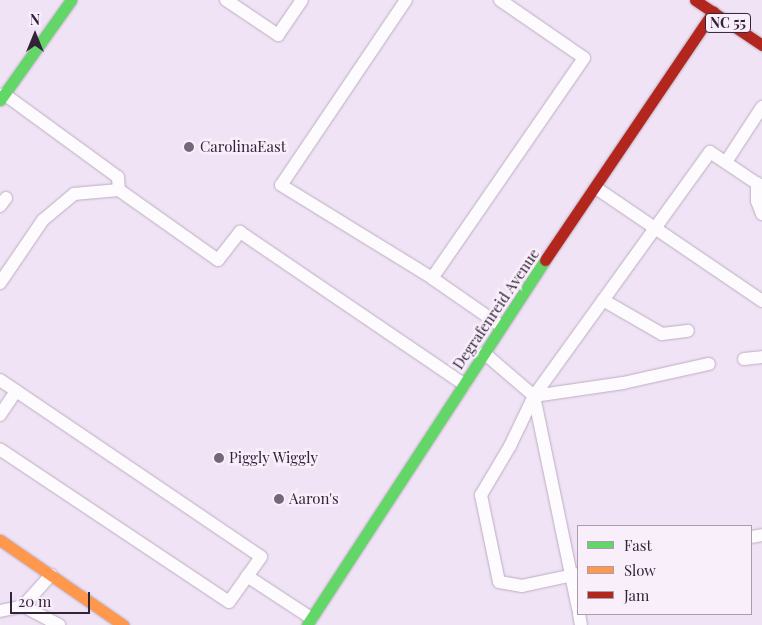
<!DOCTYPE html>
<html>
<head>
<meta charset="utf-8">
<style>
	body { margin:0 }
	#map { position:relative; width:762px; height:625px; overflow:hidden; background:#f0e3f5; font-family:"Playfair Display",serif }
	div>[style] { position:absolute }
	.roads { filter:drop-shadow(0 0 1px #bbaec0) drop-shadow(0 0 1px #bbaec0) }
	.lane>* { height:12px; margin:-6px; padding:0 6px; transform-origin:6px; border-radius:6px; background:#fdfbfe }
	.fast>* { height:11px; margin:-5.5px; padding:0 5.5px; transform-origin:5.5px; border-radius:5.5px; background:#63d668 }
	.slow>* { height:11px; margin:-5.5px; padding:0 5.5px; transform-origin:5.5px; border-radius:5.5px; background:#ff974d }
	.jam>* { height:11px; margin:-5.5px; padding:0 5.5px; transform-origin:5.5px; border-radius:5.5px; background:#b3261e }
	.dots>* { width:14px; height:14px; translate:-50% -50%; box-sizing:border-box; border:2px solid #f8effb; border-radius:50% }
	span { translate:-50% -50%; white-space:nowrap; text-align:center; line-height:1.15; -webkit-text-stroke:5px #f8effb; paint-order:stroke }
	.shield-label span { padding:1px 4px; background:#f8effb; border:1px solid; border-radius:4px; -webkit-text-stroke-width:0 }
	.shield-label { font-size:14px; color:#332338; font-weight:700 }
	.poi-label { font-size:15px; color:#332338 }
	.left { translate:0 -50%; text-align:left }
	.street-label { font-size:15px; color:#332338 }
	.legend { position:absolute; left:577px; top:525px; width:175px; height:90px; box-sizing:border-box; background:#f8effb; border:1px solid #a99dad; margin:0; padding:6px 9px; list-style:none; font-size:15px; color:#332338 }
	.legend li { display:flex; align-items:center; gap:10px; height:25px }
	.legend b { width:25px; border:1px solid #a99dad }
	.north { position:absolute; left:10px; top:10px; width:50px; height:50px; -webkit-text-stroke:4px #f8effb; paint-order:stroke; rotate:0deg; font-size:14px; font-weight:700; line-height:20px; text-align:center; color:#332338 }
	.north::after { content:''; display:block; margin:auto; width:18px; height:22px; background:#332338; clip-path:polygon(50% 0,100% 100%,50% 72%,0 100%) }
	.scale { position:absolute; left:10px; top:592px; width:80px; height:22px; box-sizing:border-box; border:2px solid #332338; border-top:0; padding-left:6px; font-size:15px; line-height:18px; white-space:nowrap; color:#332338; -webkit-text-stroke:4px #f8effb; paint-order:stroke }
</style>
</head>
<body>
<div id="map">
	<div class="roads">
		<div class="lane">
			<i style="left:226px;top:0;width:63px;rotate:33.9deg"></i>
			<i style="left:278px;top:35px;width:42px;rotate:-55.6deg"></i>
			<i style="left:406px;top:0;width:223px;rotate:124deg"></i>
			<i style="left:281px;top:185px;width:177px;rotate:31.6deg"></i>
			<i style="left:500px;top:0;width:102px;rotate:34.6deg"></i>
			<i style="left:584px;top:58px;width:267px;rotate:124.6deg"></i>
			<i style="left:432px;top:278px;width:84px;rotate:34.8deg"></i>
			<i style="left:4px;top:94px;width:141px;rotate:36.1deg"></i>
			<i style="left:118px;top:177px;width:13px;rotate:86deg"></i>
			<i style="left:726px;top:162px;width:66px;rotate:-56.8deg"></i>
			<i style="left:757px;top:183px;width:18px;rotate:90deg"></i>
			<i style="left:757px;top:201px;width:14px;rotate:69deg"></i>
			<i style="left:596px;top:188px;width:201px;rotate:34.2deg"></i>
			<i style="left:0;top:206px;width:10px;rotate:-53deg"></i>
			<i style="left:0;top:283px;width:76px;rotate:-55.7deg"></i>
			<i style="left:43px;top:220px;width:40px;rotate:-40deg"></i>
			<i style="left:74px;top:194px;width:45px;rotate:-5.1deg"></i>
			<i style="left:119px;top:190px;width:121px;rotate:35.3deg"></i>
			<i style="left:218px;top:260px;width:36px;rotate:-52deg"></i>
			<i style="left:240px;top:232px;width:271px;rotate:34.2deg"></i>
			<i style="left:603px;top:300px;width:68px;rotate:30deg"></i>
			<i style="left:662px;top:334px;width:26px;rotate:-7deg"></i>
			<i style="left:484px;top:353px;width:66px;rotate:40.7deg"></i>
			<i style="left:534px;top:396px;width:217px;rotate:78.3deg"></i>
			<i style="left:744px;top:359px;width:18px;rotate:-6deg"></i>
			<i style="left:0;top:380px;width:315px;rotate:34.1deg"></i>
			<i style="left:261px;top:557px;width:55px;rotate:125.4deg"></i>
			<i style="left:229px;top:602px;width:275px;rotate:-146.3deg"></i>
			<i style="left:534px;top:396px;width:90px;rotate:-8.3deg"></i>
			<i style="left:623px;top:383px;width:88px;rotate:-12.5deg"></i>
			<i style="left:0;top:415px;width:29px;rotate:-56deg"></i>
			<i style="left:751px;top:537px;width:11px;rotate:-10deg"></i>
			<i style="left:578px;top:574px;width:57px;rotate:167.9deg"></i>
			<i style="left:522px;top:586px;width:23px;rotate:-170deg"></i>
			<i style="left:499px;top:582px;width:89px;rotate:-101.7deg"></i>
			<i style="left:481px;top:495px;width:57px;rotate:-59.4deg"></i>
			<i style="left:510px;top:446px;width:55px;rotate:-64.4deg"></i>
			<i style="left:534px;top:396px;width:301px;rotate:-54.2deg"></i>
			<i style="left:710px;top:152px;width:63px;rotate:33.9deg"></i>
			<i style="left:247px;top:576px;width:77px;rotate:33.3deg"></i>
			<i style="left:23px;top:606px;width:41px;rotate:27.8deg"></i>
			<i style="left:0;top:611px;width:24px;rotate:-12deg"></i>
			<i style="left:23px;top:606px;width:42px;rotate:-47.9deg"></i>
			<i style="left:579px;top:614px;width:11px;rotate:80deg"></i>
		</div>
		<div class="fast">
			<i style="left:0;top:100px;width:123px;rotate:-54.6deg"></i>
			<i style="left:307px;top:625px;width:436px;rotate:-56.9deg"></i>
		</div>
		<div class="slow">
			<i style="left:0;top:540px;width:150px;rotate:34.6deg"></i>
		</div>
		<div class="jam">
			<i style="left:695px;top:0;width:81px;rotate:33.9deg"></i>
			<i style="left:545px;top:260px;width:300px;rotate:-55.9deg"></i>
		</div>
	</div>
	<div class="dots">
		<i style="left:189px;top:147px;background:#75667a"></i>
		<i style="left:219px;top:458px;background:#75667a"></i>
		<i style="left:279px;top:499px;background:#75667a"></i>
	</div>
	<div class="shield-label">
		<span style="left:728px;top:23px">NC 55</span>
	</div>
	<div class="poi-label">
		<span class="left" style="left:200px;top:147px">CarolinaEast</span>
		<span class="left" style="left:229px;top:458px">Piggly Wiggly</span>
		<span class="left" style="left:289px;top:499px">Aaron's</span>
	</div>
	<div class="street-label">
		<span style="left:496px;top:309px;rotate:-56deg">Degrafenreid Avenue</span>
	</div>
	<ul class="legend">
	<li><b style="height:6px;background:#63d668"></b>Fast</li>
	<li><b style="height:6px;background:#ff974d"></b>Slow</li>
	<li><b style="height:6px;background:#b3261e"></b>Jam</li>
	</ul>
	<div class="north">N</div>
	<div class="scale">20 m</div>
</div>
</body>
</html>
